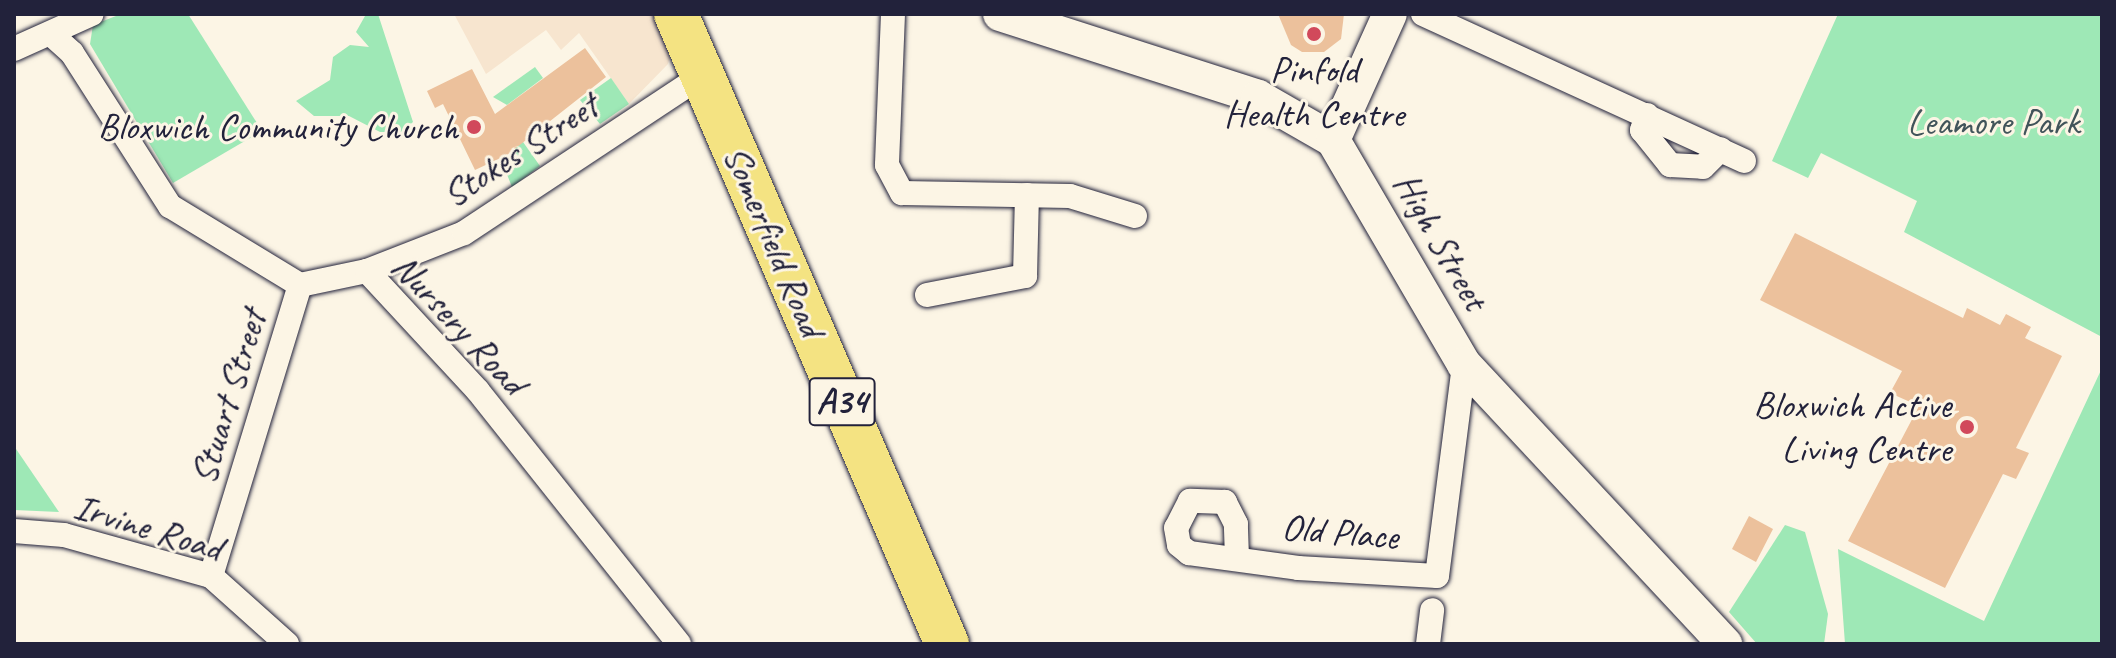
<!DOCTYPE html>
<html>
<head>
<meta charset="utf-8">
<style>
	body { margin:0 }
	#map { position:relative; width:2116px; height:658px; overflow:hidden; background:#fcf5e5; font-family:Caveat,sans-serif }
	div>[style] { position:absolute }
	.built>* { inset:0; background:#f7e5cf }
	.green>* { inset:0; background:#9ee8b6 }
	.building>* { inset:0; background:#ecc19c }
	.roads { filter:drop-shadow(0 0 2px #22223b) drop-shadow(0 0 2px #22223b) }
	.street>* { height:24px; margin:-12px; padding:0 12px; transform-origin:12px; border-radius:12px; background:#fcf5e5 }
	.secondary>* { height:34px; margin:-17px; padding:0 17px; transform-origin:17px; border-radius:17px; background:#fcf5e5 }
	.highway>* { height:44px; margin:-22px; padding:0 22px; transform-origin:22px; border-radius:22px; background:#f4e382 }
	.dots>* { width:22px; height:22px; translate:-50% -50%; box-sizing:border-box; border:4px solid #fcf5e5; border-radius:50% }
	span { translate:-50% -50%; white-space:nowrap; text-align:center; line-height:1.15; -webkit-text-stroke:6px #fcf5e5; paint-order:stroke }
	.shield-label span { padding:2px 6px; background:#fcf5e5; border:2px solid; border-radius:6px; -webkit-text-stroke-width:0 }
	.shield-label { font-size:36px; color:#22223b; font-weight:700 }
	.poi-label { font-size:38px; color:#22223b }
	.right { translate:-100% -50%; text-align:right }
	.park-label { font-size:38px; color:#41545a }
	.street-label { font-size:38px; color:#22223b }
	.frame { position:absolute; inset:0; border:16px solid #22223b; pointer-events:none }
</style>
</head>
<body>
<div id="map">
	<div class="built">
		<i style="clip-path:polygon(454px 14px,655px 14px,672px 50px,668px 64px,629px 104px,579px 33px,561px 50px,546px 30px,486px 74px)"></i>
	</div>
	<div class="green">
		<i style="clip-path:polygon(121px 14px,188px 14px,262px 131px,173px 183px,90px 44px,93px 25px)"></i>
		<i style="clip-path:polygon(378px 14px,413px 122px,401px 132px,380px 132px,349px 116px,314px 116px,296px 101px,330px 80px,333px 57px,350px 45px,369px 47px,356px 32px,365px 16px)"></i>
		<i style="clip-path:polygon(1838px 14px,2102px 14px,2102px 337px,1904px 232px,1917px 201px,1821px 153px,1808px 178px,1772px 161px)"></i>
		<i style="clip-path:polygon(535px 67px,543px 78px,507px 105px,493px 97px)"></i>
		<i style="clip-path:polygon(611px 78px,629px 104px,600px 124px,580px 100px)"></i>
		<i style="clip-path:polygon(501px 111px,540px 166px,512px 187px,506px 172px,516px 158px)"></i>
		<i style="clip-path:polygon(2102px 368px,2102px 644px,1845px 644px,1838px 549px,1984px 621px)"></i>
		<i style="clip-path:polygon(14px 446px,59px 512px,14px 510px)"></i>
		<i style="clip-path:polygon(1785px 525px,1805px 532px,1828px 614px,1824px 644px,1757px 644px,1729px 612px)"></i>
	</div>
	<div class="building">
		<i style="clip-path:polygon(1278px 14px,1344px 14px,1341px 39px,1324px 52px,1302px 52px,1291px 45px)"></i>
		<i style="clip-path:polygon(585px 48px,606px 77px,507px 155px,475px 170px,443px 104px,435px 108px,427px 91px,472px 69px,495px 114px)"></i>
		<i style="clip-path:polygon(1795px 233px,1963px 318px,1967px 308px,2000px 325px,2006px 314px,2031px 327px,2025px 338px,2062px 356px,2016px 448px,2029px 453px,2016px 479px,2003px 474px,1945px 588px,1848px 541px,1919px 406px,1890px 393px,1902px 371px,1760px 300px)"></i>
		<i style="clip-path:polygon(1749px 516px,1773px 529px,1756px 562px,1732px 549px)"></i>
	</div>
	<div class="roads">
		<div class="street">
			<i style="left:893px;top:14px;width:151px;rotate:92.3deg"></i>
			<i style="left:887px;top:165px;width:32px;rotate:62deg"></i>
			<i style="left:902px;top:193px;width:168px;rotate:1deg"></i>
			<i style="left:1070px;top:196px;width:68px;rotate:17.1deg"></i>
			<i style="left:1423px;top:14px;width:353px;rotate:24.6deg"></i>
			<i style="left:51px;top:34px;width:28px;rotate:42deg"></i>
			<i style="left:72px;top:53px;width:182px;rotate:57.4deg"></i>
			<i style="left:170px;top:206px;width:152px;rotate:31.3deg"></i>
			<i style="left:300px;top:285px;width:68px;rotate:-11.8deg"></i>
			<i style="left:367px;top:271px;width:163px;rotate:47.2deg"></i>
			<i style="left:478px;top:391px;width:323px;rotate:51.5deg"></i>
			<i style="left:14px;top:49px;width:85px;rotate:-24.2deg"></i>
			<i style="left:1647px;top:115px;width:16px;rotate:108deg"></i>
			<i style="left:1642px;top:130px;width:45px;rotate:51.3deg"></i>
			<i style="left:1670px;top:165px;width:33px;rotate:3deg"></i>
			<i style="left:1703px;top:167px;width:25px;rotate:-45deg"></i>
			<i style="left:367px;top:271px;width:104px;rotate:-21.4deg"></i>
			<i style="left:464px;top:233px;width:288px;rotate:-33.5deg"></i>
			<i style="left:927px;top:295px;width:100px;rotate:-11deg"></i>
			<i style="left:1025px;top:276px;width:81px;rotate:-88.6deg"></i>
			<i style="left:14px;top:531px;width:50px;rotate:4.6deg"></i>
			<i style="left:64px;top:535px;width:153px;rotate:15.6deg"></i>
			<i style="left:211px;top:576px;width:102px;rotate:41.8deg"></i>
			<i style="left:1237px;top:558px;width:34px;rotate:-92deg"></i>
			<i style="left:1236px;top:524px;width:25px;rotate:-117deg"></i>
			<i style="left:1225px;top:502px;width:35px;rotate:-178deg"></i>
			<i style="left:1190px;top:501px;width:30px;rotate:117deg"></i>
			<i style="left:1176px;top:528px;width:17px;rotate:80deg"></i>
			<i style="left:1179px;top:545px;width:13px;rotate:39deg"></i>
			<i style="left:1189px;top:553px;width:110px;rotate:7.8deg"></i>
			<i style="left:1298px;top:568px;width:139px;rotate:3.3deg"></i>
			<i style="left:1437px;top:576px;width:214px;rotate:-82.7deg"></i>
			<i style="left:211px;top:576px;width:304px;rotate:-73deg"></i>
			<i style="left:1428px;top:644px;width:34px;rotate:-83deg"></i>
		</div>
		<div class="secondary">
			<i style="left:1000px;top:14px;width:271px;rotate:17.8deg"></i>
			<i style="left:1258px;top:97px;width:86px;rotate:29.8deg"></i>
			<i style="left:1333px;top:140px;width:259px;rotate:59.7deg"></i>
			<i style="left:1464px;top:364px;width:383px;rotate:47deg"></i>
			<i style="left:1333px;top:140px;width:138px;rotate:-65.7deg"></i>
		</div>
		<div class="highway">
			<i style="left:676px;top:14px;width:686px;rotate:66.72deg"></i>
		</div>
	</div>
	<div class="dots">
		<i style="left:1314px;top:34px;background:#d1495b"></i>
		<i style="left:474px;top:127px;background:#d1495b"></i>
		<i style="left:1967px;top:427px;background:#d1495b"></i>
	</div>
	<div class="shield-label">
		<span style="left:842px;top:402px">A34</span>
	</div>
	<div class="poi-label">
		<span style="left:1314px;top:92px">Pinfold<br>Health Centre</span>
		<span class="right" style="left:458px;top:127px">Bloxwich Community Church</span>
		<span class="right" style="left:1951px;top:427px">Bloxwich Active<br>Living Centre</span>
	</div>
	<div class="park-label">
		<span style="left:1993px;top:122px">Leamore Park</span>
	</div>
	<div class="street-label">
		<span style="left:520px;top:150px;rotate:-33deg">Stokes Street</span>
		<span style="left:774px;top:241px;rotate:67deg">Somerfield Road</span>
		<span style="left:1441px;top:241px;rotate:60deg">High Street</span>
		<span style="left:459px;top:324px;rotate:47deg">Nursery Road</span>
		<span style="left:228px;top:397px;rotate:-73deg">Stuart Street</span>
		<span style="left:148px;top:527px;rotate:17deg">Irvine Road</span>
		<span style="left:1340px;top:532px;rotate:5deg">Old Place</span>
	</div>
	<div class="frame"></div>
</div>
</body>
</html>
